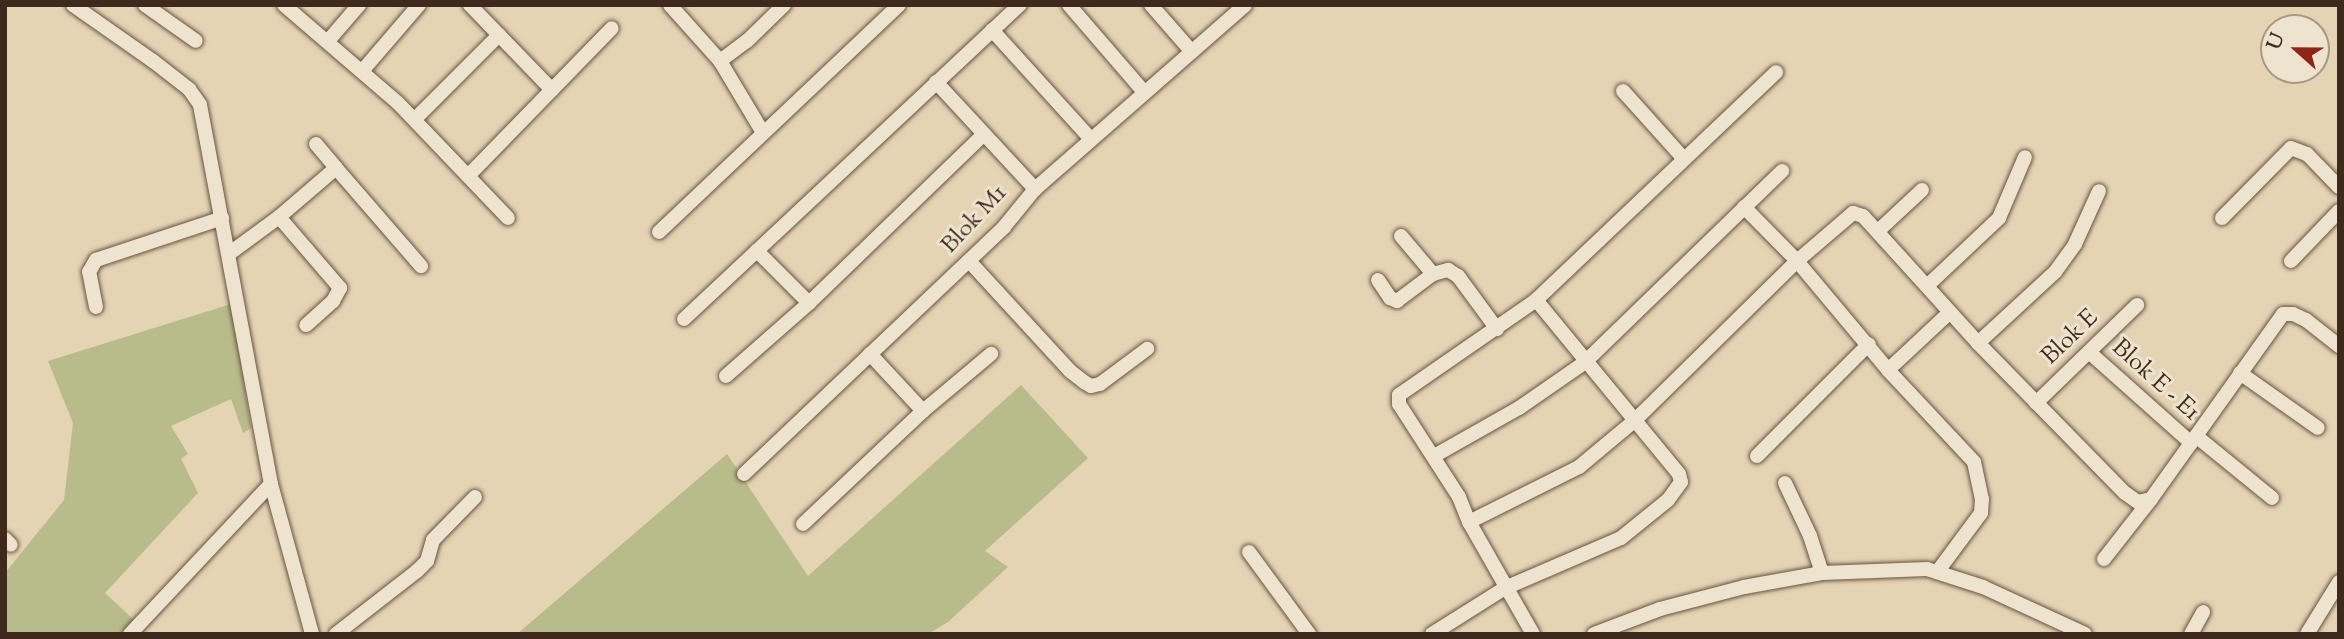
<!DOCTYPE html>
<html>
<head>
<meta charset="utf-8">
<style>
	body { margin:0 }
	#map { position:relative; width:2344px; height:639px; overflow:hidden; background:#e5d4b3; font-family:"Sorts Mill Goudy",serif }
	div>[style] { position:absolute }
	.green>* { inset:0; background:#b8bc8a }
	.roads { filter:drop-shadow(0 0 2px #685442) drop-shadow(0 0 2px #685442) }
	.street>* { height:14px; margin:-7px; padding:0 7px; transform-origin:7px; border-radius:7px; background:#eee3ce }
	span { translate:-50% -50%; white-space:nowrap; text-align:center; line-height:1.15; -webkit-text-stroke:6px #eee3ce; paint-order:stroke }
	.street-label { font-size:24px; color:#3f291c }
	.frame { position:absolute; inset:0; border:7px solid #3f291c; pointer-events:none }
	.north { position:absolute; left:2260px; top:14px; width:70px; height:70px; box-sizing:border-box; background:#eee3ce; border:2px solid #a89987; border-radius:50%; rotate:291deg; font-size:19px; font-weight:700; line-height:28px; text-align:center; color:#3f291c }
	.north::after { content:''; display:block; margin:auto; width:24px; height:32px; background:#8f2418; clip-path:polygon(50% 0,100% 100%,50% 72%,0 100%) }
</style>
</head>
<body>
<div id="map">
	<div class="green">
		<i style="clip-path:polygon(231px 304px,251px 428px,243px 433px,231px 399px,171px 426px,188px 454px,181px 459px,198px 493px,105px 593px,134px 620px,128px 634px,5px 634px,5px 573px,64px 500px,73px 423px,48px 361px)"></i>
		<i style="clip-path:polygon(1021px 385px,1088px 458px,985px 551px,1008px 567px,948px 622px,928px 634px,517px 634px,727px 454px,808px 576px)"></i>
	</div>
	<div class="roads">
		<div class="street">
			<i style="left:73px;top:5px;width:98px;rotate:35deg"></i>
			<i style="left:153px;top:61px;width:46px;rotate:37.9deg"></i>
			<i style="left:189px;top:89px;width:19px;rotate:55deg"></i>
			<i style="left:200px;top:105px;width:386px;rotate:79.4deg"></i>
			<i style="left:271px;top:484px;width:156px;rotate:74.7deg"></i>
			<i style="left:145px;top:5px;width:62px;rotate:35.2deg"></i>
			<i style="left:284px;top:5px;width:150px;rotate:40.7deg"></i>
			<i style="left:398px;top:103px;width:159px;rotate:46.3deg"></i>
			<i style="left:470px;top:5px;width:118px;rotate:46deg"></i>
			<i style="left:670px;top:5px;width:75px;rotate:48.2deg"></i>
			<i style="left:720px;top:61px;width:82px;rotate:59deg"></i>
			<i style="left:1069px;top:5px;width:115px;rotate:49.2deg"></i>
			<i style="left:1151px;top:5px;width:62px;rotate:48.9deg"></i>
			<i style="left:992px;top:30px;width:146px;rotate:47.8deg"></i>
			<i style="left:328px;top:41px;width:48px;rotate:-49.3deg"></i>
			<i style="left:720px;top:61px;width:34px;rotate:-37deg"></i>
			<i style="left:747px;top:41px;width:52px;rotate:-44.2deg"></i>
			<i style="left:363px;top:70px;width:86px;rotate:-49.3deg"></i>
			<i style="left:936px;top:82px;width:146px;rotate:47.2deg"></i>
			<i style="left:1623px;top:91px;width:91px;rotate:48.1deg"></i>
			<i style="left:415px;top:119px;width:119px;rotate:-45deg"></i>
			<i style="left:316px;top:144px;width:31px;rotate:50deg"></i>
			<i style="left:468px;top:176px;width:206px;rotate:-45.8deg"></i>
			<i style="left:1744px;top:207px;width:76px;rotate:45.5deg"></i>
			<i style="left:1797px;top:261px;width:142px;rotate:50.1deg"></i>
			<i style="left:1888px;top:370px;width:126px;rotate:46.9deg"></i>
			<i style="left:1974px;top:462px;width:38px;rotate:78deg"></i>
			<i style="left:1982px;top:499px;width:14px;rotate:94deg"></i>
			<i style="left:1981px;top:513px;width:72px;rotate:126.6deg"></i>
			<i style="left:279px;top:217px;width:75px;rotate:-40.7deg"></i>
			<i style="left:336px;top:168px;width:130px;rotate:49.1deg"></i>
			<i style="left:2222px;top:218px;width:98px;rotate:-45.4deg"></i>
			<i style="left:2291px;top:148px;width:17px;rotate:21deg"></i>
			<i style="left:2307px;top:154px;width:46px;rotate:45.9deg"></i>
			<i style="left:1878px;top:231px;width:60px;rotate:-43deg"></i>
			<i style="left:659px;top:232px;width:330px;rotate:-43.4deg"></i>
			<i style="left:1401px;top:236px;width:50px;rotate:49.9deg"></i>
			<i style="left:1433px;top:274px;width:16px;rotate:-15deg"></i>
			<i style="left:1448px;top:270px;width:12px;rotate:31deg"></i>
			<i style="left:1458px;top:276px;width:66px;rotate:53.7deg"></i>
			<i style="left:230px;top:253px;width:61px;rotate:-36.3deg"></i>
			<i style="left:279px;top:217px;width:94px;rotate:49.3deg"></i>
			<i style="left:340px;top:288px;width:15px;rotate:118deg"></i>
			<i style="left:333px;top:301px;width:36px;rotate:138deg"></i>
			<i style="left:969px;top:261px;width:149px;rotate:47.4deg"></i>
			<i style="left:1070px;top:371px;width:18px;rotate:38deg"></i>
			<i style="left:1084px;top:382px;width:8px;rotate:30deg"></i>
			<i style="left:1091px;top:386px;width:9px;rotate:-13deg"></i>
			<i style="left:1100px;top:384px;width:59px;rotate:-36.7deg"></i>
			<i style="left:2291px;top:261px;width:69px;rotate:-46.2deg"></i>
			<i style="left:1378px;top:280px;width:22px;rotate:56deg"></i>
			<i style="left:1390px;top:298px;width:8px;rotate:23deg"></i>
			<i style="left:1397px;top:301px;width:45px;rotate:-36.9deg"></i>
			<i style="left:1928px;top:285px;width:98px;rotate:-43.3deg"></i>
			<i style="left:1999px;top:218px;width:66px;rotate:-66.9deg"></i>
			<i style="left:809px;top:303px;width:243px;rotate:-44deg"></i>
			<i style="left:96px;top:307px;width:36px;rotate:-101deg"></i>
			<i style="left:89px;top:272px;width:14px;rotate:-60deg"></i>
			<i style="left:96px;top:260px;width:133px;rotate:-18.4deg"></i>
			<i style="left:684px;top:319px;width:460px;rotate:-43.1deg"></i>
			<i style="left:1978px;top:343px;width:105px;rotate:-42.7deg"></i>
			<i style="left:2055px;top:272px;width:34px;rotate:-54deg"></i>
			<i style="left:2075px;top:244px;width:58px;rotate:-65.6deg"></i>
			<i style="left:2089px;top:352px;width:137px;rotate:41.7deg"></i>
			<i style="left:1888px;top:370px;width:83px;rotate:-43.1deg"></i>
			<i style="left:2240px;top:373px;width:95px;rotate:35.2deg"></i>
			<i style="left:726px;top:376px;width:111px;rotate:-41.3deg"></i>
			<i style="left:809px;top:303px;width:74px;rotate:-135deg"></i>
			<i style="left:2036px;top:403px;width:141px;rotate:-44.1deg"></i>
			<i style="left:923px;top:411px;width:89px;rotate:-40deg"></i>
			<i style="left:2196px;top:436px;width:98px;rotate:39.2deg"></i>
			<i style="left:1434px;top:456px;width:98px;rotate:-29.5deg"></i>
			<i style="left:1519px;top:408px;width:79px;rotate:-34.7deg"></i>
			<i style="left:1584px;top:363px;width:276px;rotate:-44.1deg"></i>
			<i style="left:1757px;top:456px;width:158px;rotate:-45deg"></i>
			<i style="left:744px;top:474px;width:359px;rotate:-43.5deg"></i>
			<i style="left:1004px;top:227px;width:49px;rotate:-50.8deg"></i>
			<i style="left:1035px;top:189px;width:279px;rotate:-41.2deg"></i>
			<i style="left:1785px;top:483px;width:59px;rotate:64.7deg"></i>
			<i style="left:1810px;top:536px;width:39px;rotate:72deg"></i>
			<i style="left:1469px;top:522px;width:123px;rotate:-26.6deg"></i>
			<i style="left:1579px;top:467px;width:70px;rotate:-39.8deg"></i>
			<i style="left:1633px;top:422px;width:230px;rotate:-44.5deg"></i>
			<i style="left:1797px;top:261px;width:74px;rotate:-40.6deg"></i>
			<i style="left:1853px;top:213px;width:10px;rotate:17deg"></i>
			<i style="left:1863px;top:216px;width:171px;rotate:47.8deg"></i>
			<i style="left:1978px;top:343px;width:210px;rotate:45.6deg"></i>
			<i style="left:2125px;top:493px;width:16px;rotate:35deg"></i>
			<i style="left:2138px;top:502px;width:13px;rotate:-13deg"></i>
			<i style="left:2151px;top:499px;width:227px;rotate:-54.5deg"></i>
			<i style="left:2283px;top:314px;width:10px"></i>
			<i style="left:2293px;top:314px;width:14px;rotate:25deg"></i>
			<i style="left:2306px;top:320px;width:42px;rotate:38.2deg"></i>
			<i style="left:803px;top:524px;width:165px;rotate:-43.3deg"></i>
			<i style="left:923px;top:411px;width:78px;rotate:-132.9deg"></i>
			<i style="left:5px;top:539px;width:8px;rotate:45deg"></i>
			<i style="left:1249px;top:552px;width:102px;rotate:53.8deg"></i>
			<i style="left:2104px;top:559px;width:76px;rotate:-51.9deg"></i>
			<i style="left:130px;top:634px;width:206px;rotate:-46.8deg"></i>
			<i style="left:336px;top:634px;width:103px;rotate:-37.9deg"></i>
			<i style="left:417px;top:571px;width:14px;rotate:-45deg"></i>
			<i style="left:427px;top:561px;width:22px;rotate:-74deg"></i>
			<i style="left:433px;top:540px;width:60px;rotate:-45.7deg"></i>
			<i style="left:1432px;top:634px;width:86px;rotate:-32.2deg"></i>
			<i style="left:1505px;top:588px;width:126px;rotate:-23.3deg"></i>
			<i style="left:1621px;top:538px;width:60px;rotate:-39deg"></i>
			<i style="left:1668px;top:500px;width:22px;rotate:-54deg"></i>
			<i style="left:1681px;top:482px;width:8px;rotate:-104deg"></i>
			<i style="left:1679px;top:474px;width:225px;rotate:-129.4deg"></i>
			<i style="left:1533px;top:634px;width:129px;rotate:-119.7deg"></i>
			<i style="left:1469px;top:522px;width:27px;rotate:-112deg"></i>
			<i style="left:1459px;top:497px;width:111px;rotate:-122.8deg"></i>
			<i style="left:1399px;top:404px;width:9px;rotate:-90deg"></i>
			<i style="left:1399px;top:395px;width:167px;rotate:-34.7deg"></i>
			<i style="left:1536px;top:300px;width:331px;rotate:-43.5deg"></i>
			<i style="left:1594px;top:634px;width:71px;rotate:-20.7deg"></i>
			<i style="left:1660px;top:609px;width:87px;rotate:-14.7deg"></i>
			<i style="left:1744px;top:587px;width:79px;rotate:-10.2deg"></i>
			<i style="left:1822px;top:573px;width:105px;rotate:-2.2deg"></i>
			<i style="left:1927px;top:569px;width:59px;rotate:17.8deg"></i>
			<i style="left:1983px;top:587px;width:112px;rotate:24.7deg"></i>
			<i style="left:2191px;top:634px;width:25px;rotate:-61deg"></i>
			<i style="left:2307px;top:634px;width:61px;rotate:-58.4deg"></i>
		</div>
	</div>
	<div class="street-label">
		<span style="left:975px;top:220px;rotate:-47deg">Blok M1</span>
		<span style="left:2071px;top:338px;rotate:-44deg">Blok E</span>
		<span style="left:2155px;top:381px;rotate:42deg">Blok E - E1</span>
	</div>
	<div class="frame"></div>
	<div class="north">U</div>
</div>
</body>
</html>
